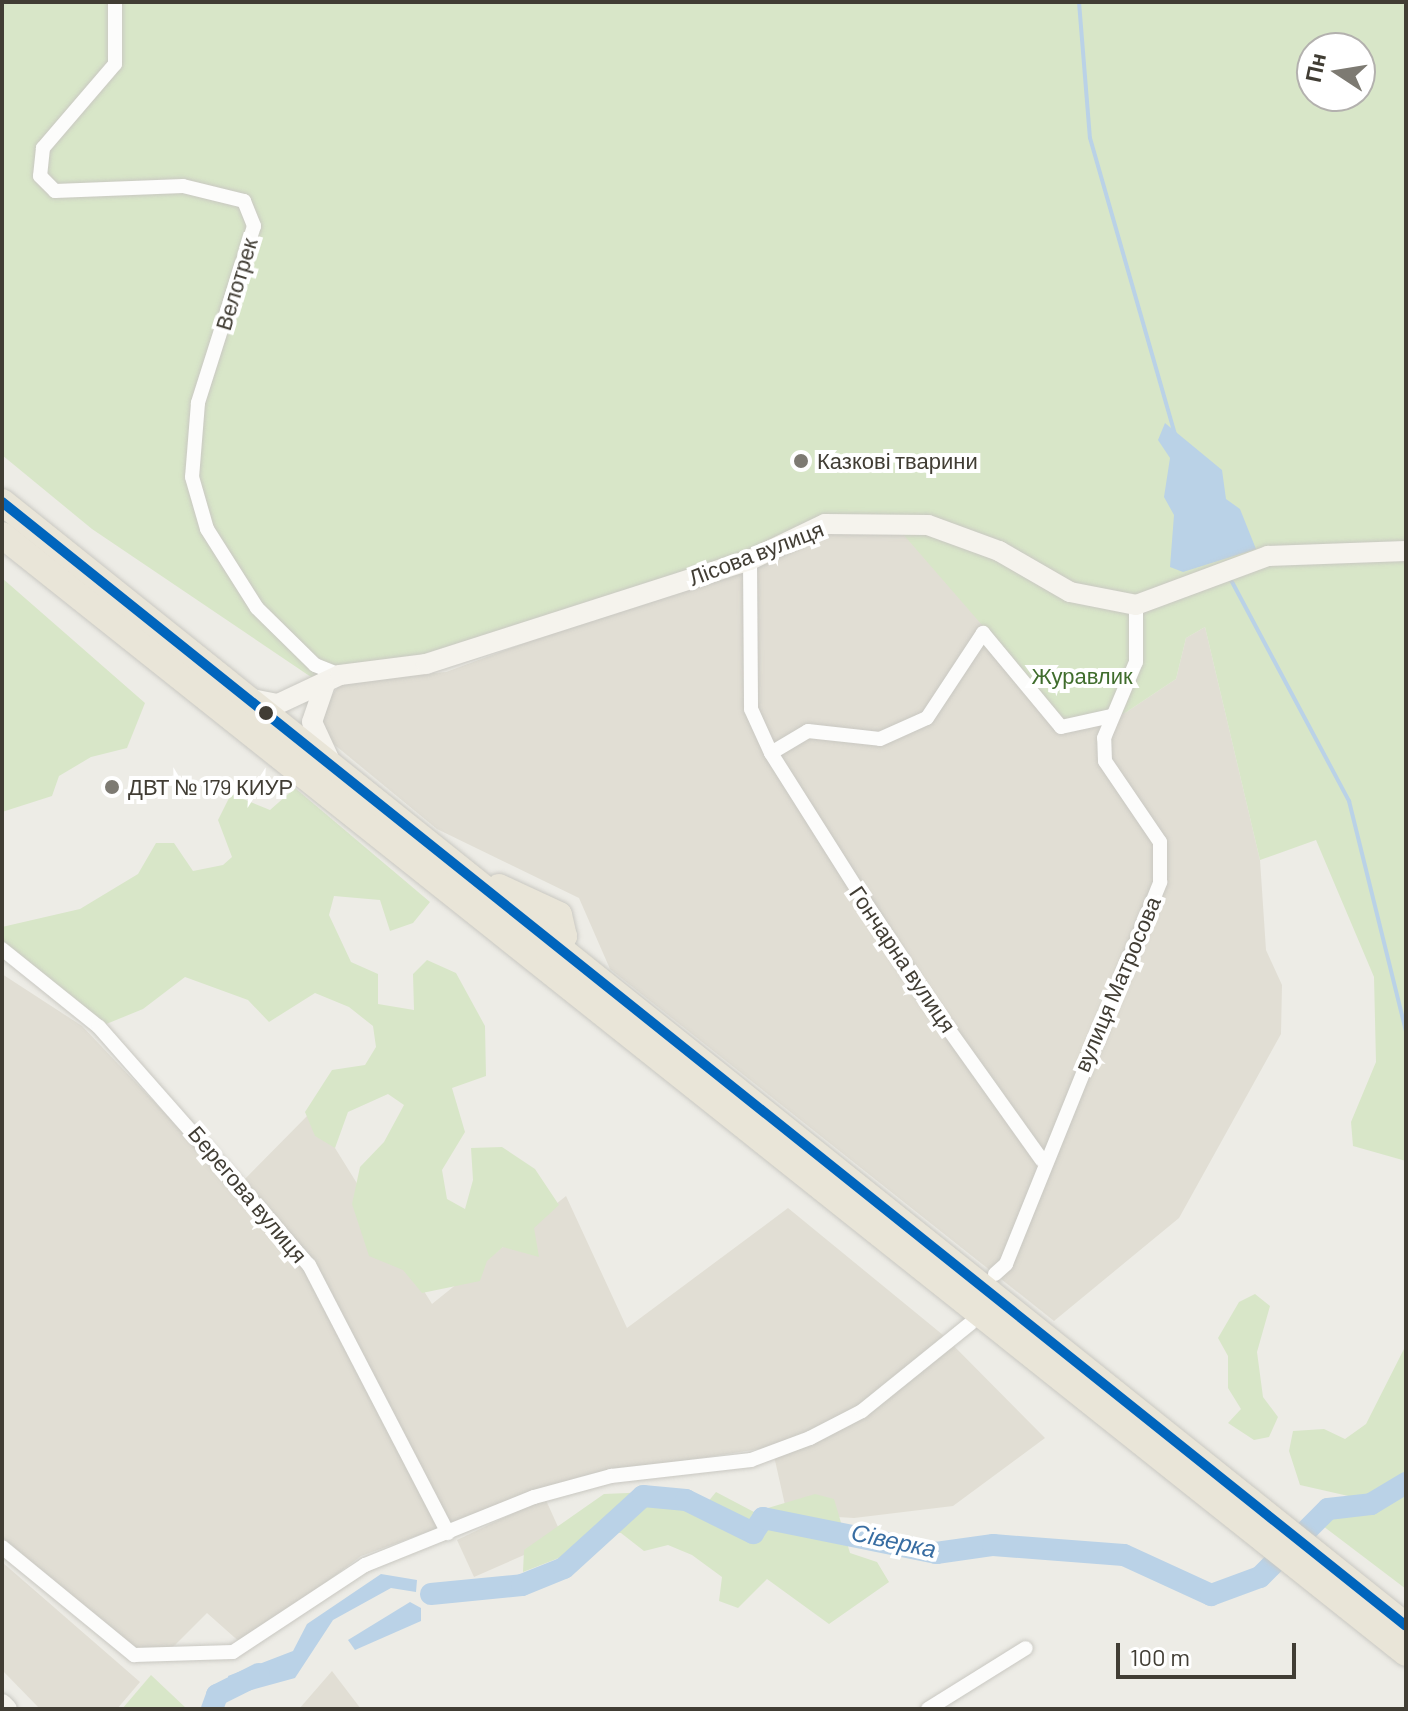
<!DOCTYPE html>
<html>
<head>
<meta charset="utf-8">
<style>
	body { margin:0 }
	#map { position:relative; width:1408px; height:1711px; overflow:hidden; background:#edece6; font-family:Barlow,sans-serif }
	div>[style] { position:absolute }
	.residential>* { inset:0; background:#e1ded4 }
	.green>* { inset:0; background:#d8e6c8 }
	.water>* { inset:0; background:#bad2e7 }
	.stream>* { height:4px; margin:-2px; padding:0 2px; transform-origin:2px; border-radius:2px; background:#bad2e7 }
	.river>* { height:22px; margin:-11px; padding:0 11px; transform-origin:11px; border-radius:11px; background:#bad2e7 }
	.roads { filter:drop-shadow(0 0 2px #c9c8c2) drop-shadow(0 0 2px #c9c8c2) }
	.street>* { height:14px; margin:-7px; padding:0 7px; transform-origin:7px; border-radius:7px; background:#fcfcfb }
	.secondary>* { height:20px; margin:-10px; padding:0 10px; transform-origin:10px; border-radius:10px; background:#f5f3ed }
	.highway>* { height:26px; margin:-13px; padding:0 13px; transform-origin:13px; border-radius:13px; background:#e9e5d8 }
	.bus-1>* { height:10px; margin:-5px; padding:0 5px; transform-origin:5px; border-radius:5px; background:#0065bd }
	.dots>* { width:22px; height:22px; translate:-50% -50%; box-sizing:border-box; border:4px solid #fff; border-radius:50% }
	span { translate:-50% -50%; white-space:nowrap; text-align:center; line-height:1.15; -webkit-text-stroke:8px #fff; paint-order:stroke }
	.street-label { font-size:22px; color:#413d34 }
	.poi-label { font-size:22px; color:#413d34 }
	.left { translate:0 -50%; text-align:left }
	.park-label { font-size:22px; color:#406d2d }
	.water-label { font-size:24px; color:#386da2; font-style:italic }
	.frame { position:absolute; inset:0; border:4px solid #413d34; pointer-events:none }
	.north { position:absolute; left:1296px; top:32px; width:80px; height:80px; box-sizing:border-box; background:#fff; border:2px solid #b3b1ae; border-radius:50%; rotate:282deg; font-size:22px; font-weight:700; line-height:32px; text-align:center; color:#413d34 }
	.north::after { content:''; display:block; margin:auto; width:28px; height:36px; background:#7d7a72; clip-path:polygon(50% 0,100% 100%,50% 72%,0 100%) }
	.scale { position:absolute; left:1116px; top:1643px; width:180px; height:36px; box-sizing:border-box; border:4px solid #413d34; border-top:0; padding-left:10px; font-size:24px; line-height:28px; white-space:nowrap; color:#413d34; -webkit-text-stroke:6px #fff; paint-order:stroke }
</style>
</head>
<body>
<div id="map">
	<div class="residential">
		<i style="clip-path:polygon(896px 526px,1125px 713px,1176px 679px,1186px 638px,1205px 627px,1260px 860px,1266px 950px,1282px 985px,1281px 1034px,1179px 1218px,1054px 1321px,610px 969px,579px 898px,437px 829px,325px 737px,321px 711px,342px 681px,446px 672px,826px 532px)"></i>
		<i style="clip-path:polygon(2px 974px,82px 1026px,236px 1188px,312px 1111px,432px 1304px,566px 1196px,627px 1328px,788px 1208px,943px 1335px,1045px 1438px,953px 1506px,854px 1518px,787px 1514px,772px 1447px,579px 1477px,361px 1556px,243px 1645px,207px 1613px,169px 1651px,137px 1651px,2px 1537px)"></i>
		<i style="clip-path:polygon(545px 1498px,563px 1538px,474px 1577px,457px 1540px)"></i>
		<i style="clip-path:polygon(2px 1562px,140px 1682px,117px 1709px,40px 1709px,2px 1670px)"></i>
		<i style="clip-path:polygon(332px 1671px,361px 1709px,299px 1709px)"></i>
	</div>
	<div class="green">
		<i style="clip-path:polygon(evenodd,2px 2px,1406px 2px,1406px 1161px,1353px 1146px,1351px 1122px,1376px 1062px,1374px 977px,1316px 840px,1260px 860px,1205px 627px,1186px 638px,1176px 679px,1125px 713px,1067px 723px,896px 526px,868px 518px,425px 657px,314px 679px,92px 529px,2px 455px,2px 2px,1312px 48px,1360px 48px,1360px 96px,1312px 96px,1312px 48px)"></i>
		<i style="clip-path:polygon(2px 578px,145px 703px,127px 748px,91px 757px,59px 776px,52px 796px,2px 812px)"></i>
		<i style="clip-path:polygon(295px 788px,430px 902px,413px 923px,390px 931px,380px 900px,334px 896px,329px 915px,351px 962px,378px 974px,378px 1004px,414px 1010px,413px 974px,427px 960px,456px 973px,485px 1026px,486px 1076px,452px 1088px,465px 1132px,442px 1170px,447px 1199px,465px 1209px,473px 1180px,471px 1148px,502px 1147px,535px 1169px,559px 1205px,534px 1228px,539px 1257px,503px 1247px,487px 1261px,480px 1281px,422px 1293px,403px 1270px,369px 1256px,352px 1204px,360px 1167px,384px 1142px,404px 1105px,388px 1094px,348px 1112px,335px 1148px,315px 1136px,305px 1112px,332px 1070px,365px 1065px,376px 1047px,373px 1026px,349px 1007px,315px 993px,269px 1022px,248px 1000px,185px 977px,143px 1009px,99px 1027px,2px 949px,2px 927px,80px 909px,138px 874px,156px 843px,174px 843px,193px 871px,223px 865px,232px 857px,218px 820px,231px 794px,270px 810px)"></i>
		<i style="clip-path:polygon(1255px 1294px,1270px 1306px,1257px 1352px,1263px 1397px,1278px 1417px,1269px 1437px,1254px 1440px,1228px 1423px,1241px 1409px,1228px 1388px,1228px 1356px,1218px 1338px,1239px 1302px)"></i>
		<i style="clip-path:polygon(1406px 1345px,1406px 1589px,1323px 1526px,1328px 1509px,1366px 1500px,1300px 1485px,1289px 1451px,1293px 1431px,1324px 1429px,1345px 1439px,1366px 1424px)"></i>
		<i style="clip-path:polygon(675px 1491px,707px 1503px,716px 1492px,754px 1512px,815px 1494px,834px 1499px,850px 1553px,877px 1562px,889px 1582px,829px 1624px,767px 1579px,738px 1608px,719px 1601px,722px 1577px,692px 1555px,668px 1545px,644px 1551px,621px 1533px,594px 1531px,564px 1556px,523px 1572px,524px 1550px,604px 1494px)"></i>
		<i style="clip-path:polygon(151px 1675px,187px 1709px,122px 1709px)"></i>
	</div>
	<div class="water">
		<i style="clip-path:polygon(1165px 423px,1222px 470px,1226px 499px,1240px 509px,1256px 549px,1183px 572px,1170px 567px,1174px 515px,1164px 497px,1170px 458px,1158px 440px)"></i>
		<i style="clip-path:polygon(381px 1574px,417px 1580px,416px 1592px,391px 1588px,333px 1620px,295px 1678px,248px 1691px,230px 1684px,228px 1676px,293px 1651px,307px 1624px)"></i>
		<i style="clip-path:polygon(410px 1602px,421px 1608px,421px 1621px,355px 1650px,348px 1640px)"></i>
	</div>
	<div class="stream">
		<i style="left:1079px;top:2px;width:136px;rotate:85.4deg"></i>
		<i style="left:1090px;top:138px;width:308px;rotate:74deg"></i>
		<i style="left:1231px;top:580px;width:251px;rotate:61.9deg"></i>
		<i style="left:1349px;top:801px;width:237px;rotate:76.1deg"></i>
	</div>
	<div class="river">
		<i style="left:431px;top:1594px;width:91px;rotate:-5.6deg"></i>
		<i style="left:522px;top:1585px;width:45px;rotate:-22deg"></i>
		<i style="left:564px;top:1568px;width:107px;rotate:-42.3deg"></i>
		<i style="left:643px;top:1496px;width:43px;rotate:5.3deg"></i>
		<i style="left:686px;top:1500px;width:75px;rotate:26.2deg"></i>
		<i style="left:753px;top:1533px;width:18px;rotate:-56deg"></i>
		<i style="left:763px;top:1518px;width:177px;rotate:11.4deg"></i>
		<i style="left:936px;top:1553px;width:58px;rotate:-8deg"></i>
		<i style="left:993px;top:1545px;width:131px;rotate:4.4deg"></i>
		<i style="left:1124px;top:1555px;width:96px;rotate:24.7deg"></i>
		<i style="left:1211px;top:1595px;width:52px;rotate:-20.2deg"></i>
		<i style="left:1260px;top:1577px;width:96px;rotate:-45deg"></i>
		<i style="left:1328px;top:1509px;width:43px;rotate:-6.6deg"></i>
		<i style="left:1371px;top:1504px;width:41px;rotate:-31deg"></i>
		<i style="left:212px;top:1709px;width:15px;rotate:-70deg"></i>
		<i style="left:217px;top:1695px;width:47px;rotate:-26.6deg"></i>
	</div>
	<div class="roads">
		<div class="street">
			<i style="left:115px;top:2px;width:62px;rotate:90deg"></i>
			<i style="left:115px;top:64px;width:111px;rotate:130.6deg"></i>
			<i style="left:43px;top:148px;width:28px;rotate:96deg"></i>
			<i style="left:40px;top:176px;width:21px;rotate:45deg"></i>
			<i style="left:55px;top:191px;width:128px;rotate:-2.2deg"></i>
			<i style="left:183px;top:186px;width:63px;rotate:13.8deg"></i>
			<i style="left:244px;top:201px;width:27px;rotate:68deg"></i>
			<i style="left:254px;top:226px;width:186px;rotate:107.6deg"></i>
			<i style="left:198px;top:403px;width:74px;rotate:94.6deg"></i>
			<i style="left:192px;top:477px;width:54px;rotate:73.9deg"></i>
			<i style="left:207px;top:529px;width:93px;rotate:57.7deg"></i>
			<i style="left:257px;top:608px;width:81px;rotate:44.5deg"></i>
			<i style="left:315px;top:665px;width:27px;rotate:22deg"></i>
			<i style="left:750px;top:560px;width:149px;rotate:89.6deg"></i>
			<i style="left:751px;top:709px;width:48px;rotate:65.6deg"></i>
			<i style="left:771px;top:753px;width:283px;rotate:57.7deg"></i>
			<i style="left:922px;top:992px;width:206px;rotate:54.5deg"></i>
			<i style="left:771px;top:753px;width:43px;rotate:-30.7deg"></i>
			<i style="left:808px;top:731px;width:72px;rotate:6.3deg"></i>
			<i style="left:880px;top:739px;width:51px;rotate:-24.1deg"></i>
			<i style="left:927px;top:718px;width:102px;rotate:-56.6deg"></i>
			<i style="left:983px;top:633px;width:122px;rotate:50.3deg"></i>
			<i style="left:1061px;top:727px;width:51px;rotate:-12.4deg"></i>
			<i style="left:2px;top:949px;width:124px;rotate:38.8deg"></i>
			<i style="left:99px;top:1027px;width:317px;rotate:48.6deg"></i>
			<i style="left:309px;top:1265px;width:302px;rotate:62.6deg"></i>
			<i style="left:995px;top:1274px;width:15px;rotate:-42deg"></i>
			<i style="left:1006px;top:1264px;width:412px;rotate:-68deg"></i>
			<i style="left:1160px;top:882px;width:40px;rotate:-90deg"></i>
			<i style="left:1160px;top:842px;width:98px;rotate:-124.2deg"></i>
			<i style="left:1105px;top:761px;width:23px;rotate:-92deg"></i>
			<i style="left:1104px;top:738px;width:82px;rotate:-67.2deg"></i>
			<i style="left:1136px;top:662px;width:57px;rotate:-90deg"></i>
			<i style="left:2px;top:1547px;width:171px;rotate:39.3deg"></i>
			<i style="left:134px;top:1655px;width:99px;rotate:-1.7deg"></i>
			<i style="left:233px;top:1652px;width:158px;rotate:-33.4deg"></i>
			<i style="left:365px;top:1565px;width:182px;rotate:-21.9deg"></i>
			<i style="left:534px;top:1497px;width:80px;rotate:-15.3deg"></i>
			<i style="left:611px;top:1476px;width:141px;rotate:-6.5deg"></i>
			<i style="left:751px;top:1460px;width:63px;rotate:-20.4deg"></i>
			<i style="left:810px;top:1438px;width:59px;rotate:-27.4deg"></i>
			<i style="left:862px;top:1411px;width:139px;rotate:-38.9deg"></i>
			<i style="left:928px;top:1709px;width:115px;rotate:-31.9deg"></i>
		</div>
		<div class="secondary">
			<i style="left:325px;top:684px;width:40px;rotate:108.9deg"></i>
			<i style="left:312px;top:722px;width:43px;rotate:65.2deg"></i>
			<i style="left:252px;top:699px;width:26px;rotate:11deg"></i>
			<i style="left:278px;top:704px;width:68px;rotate:-25.1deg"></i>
			<i style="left:340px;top:675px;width:87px;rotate:-7.3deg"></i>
			<i style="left:426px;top:664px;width:340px;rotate:-17.8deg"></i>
			<i style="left:750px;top:560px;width:83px;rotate:-25.6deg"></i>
			<i style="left:825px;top:524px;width:103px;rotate:0.6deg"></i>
			<i style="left:928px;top:525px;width:76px;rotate:20.1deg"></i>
			<i style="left:999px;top:551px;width:82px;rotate:30deg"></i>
			<i style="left:1070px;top:592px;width:67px;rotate:11.1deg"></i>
			<i style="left:1136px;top:605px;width:141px;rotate:-20.4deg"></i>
			<i style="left:1268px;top:556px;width:138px;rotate:-2.1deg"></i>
			<i style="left:2px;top:1704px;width:7px;rotate:45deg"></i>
		</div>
		<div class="highway">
			<i style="left:2px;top:502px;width:1798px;rotate:38.68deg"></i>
			<i style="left:2px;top:535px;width:1795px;rotate:38.53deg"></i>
			<i style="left:499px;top:887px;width:66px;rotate:25deg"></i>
			<i style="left:559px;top:915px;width:22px;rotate:77deg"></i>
			<i style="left:564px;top:936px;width:23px;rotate:131deg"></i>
		</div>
	</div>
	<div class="bus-1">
		<i style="left:2px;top:502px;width:1798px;rotate:38.68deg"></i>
	</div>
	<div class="dots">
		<i style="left:801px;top:461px;background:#7d7a72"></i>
		<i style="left:266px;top:713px;background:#413d34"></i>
		<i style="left:112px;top:787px;background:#7d7a72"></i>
	</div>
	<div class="street-label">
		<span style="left:236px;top:284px;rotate:-73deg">Велотрек</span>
		<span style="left:756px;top:553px;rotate:-21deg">Лісова вулиця</span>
		<span style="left:903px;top:959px;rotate:56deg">Гончарна вулиця</span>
		<span style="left:1117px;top:984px;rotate:-67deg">вулиця Матросова</span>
		<span style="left:248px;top:1194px;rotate:50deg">Берегова вулиця</span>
	</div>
	<div class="poi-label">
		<span class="left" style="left:817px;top:461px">Казкові тварини</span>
		<span class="left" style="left:128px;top:787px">ДВТ № 179 КИУР</span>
	</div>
	<div class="park-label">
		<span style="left:1082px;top:676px">Журавлик</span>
	</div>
	<div class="water-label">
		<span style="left:894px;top:1540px;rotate:12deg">Сіверка</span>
	</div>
	<div class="frame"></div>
	<div class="north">Пн</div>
	<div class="scale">100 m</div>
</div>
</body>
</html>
